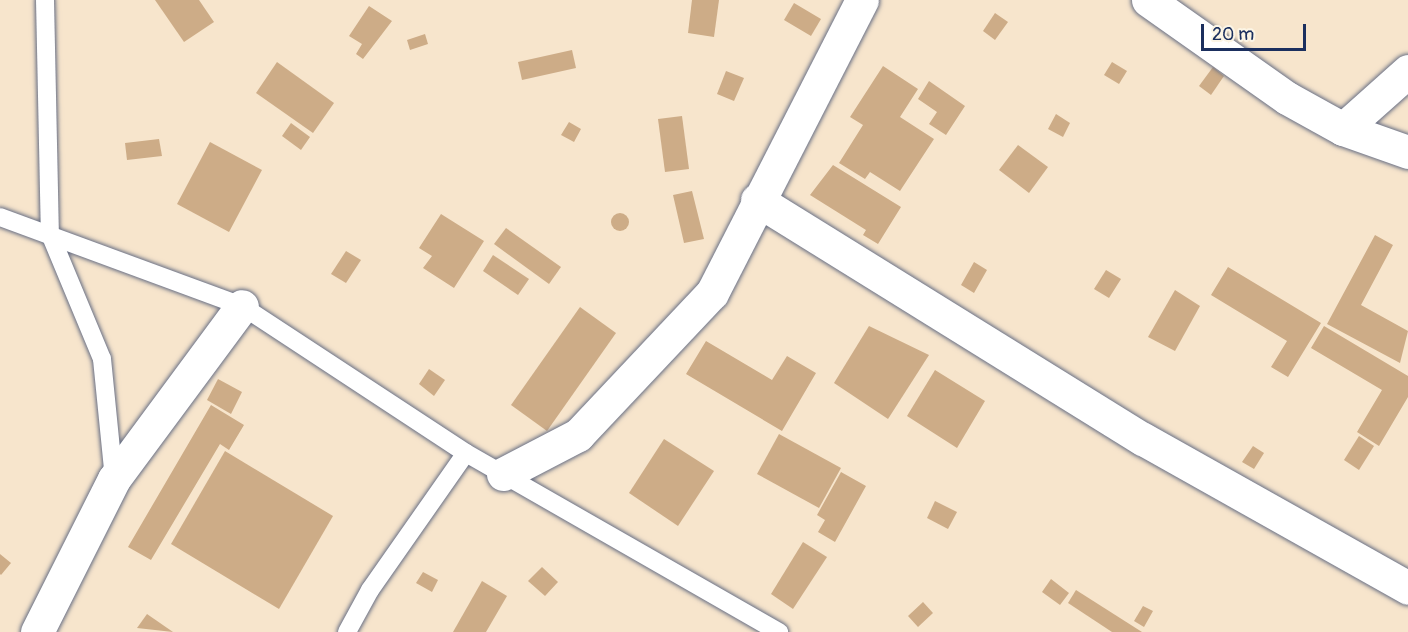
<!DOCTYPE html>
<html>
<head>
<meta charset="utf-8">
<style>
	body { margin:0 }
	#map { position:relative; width:1408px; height:632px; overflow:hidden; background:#f7e5cc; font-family:Pangolin,sans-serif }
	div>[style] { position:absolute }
	.building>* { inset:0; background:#cdac87 }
	.round { border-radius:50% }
	.roads { filter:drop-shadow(0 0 2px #686f84) drop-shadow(0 0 2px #686f84) }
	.lane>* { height:18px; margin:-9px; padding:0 9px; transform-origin:9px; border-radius:9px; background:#fff }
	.street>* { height:33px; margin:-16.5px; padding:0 16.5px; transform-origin:16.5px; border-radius:16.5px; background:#fff }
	span { translate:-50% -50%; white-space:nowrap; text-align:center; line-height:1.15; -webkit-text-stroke:5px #fcf5e5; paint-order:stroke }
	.scale { position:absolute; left:1201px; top:24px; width:105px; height:27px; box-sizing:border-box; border:3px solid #1b2f5e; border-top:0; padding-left:8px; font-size:18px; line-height:21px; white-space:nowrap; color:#1b2f5e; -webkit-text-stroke:4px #fcf5e5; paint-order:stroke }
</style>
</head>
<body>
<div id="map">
	<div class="building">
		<i style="clip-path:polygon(155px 0,199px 0,214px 22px,184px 42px)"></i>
		<i style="clip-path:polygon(692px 0,719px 0,714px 37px,688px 33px)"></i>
		<i style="clip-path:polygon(794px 3px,821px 19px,811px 36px,784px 20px)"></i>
		<i style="clip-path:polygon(369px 6px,392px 21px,363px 59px,356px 54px,362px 44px,349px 36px)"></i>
		<i style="clip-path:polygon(995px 13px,1008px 22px,995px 40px,983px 31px)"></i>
		<i style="clip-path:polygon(425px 34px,428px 44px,410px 50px,407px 40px)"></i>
		<i style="clip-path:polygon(572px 50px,576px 68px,522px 80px,518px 62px)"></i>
		<i style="clip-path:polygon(277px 62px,334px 103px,313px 133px,256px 93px)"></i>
		<i style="clip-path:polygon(1112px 62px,1127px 71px,1119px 84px,1104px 75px)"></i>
		<i style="clip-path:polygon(883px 66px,918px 89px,900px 117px,934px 139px,900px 191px,870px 172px,865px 179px,839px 163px,863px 125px,850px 117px)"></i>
		<i style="clip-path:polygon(1213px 67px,1224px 76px,1211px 95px,1199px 86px)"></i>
		<i style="clip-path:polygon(726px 71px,744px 78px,734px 101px,717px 94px)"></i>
		<i style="clip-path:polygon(929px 81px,965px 106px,946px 135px,929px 124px,937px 112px,918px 99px)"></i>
		<i style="clip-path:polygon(1056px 114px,1070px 123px,1063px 137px,1048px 129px)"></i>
		<i style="clip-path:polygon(682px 116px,689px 169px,665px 172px,658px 119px)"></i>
		<i style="clip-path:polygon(569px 122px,581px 129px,574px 142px,561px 135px)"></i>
		<i style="clip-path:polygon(291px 123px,310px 137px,301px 150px,282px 136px)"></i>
		<i style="clip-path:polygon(159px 139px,162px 156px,127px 160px,125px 143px)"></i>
		<i style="clip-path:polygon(210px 142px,262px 170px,229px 232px,177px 204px)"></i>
		<i style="clip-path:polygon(1018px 145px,1048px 167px,1029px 193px,999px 170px)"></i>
		<i style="clip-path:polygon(833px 165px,901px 207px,878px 244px,863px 235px,866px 230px,810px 195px)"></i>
		<i style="clip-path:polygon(692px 191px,704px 239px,684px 243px,673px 195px)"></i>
		<i class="round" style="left:611px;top:213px;width:18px;height:18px"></i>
		<i style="clip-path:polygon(441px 214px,484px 241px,454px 288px,423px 268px,432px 256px,419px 248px)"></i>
		<i style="clip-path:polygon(506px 228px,561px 267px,549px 284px,494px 244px)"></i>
		<i style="clip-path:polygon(1375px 235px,1393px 245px,1361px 305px,1408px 331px,1400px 363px,1327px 324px)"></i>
		<i style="clip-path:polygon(346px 251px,361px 260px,346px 283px,331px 274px)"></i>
		<i style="clip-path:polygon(493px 255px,529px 279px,518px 295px,483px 271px)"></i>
		<i style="clip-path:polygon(974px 262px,987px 270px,974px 293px,961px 285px)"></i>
		<i style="clip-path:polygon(1228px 267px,1321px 323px,1288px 377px,1271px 367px,1287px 341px,1211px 295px)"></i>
		<i style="clip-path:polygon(1106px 270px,1121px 279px,1109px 298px,1094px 289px)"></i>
		<i style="clip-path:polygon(1175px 290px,1200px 306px,1175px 351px,1148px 337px)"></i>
		<i style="clip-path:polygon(580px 307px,616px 333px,547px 431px,511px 405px)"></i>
		<i style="clip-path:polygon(869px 326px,929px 355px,888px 419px,834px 383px)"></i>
		<i style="clip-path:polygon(1324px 326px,1408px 376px,1408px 397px,1379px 446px,1357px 432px,1382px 390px,1311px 348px)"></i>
		<i style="clip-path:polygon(706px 341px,772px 380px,787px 356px,816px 373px,782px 431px,686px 374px)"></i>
		<i style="clip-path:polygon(429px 369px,445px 380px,434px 396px,419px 384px)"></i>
		<i style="clip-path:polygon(935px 370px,985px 401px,957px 448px,907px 416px)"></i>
		<i style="clip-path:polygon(218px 379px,242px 392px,231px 414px,207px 400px)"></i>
		<i style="clip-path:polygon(211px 405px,244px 425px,229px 450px,220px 444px,151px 560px,128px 547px)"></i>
		<i style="clip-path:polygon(779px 434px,841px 468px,819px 508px,757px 474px)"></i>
		<i style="clip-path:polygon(1359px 436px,1374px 446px,1359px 470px,1344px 460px)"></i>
		<i style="clip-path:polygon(664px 439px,714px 471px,678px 526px,629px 493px)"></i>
		<i style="clip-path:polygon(1253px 446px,1264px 453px,1254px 469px,1242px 462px)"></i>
		<i style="clip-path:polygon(225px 451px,333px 516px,279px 609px,171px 544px)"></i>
		<i style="clip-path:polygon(841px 472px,866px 486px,835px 542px,818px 532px,825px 520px,817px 515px)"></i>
		<i style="clip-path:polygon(935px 501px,957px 512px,948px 529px,927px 518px)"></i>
		<i style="clip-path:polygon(803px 542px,827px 557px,793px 609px,771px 594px)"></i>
		<i style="clip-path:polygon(0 554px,11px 563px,1px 575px,0 574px)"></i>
		<i style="clip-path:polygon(542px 567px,558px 582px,545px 596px,528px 581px)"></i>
		<i style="clip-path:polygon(423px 572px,438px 580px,432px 592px,416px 583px)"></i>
		<i style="clip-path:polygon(1051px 579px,1069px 593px,1060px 605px,1042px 592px)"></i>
		<i style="clip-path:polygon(482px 581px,507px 596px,486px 632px,453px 632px)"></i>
		<i style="clip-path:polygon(1076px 590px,1142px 632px,1112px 632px,1068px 603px)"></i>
		<i style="clip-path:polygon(923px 602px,933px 613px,918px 627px,908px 616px)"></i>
		<i style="clip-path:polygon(1143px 606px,1153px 611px,1144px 627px,1134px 621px)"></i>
		<i style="clip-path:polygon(147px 614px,173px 632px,137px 628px)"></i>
	</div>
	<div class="roads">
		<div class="lane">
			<i style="left:45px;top:0;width:234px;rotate:88.8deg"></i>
			<i style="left:50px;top:234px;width:135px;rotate:67.4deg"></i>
			<i style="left:102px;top:359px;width:121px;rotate:84.3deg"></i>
			<i style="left:0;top:217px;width:258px;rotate:20.2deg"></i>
			<i style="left:242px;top:306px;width:268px;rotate:33.3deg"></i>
			<i style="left:466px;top:453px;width:361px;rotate:29.8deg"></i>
			<i style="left:347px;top:632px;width:48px;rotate:-61.3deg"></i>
			<i style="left:370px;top:590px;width:167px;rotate:-55deg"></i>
		</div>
		<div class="street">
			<i style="left:1148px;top:0;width:170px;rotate:35.2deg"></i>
			<i style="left:1287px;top:98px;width:64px;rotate:29deg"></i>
			<i style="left:1343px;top:129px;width:69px;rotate:19.5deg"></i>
			<i style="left:1343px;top:129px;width:87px;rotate:-41.7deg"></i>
			<i style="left:757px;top:200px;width:454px;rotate:31.8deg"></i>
			<i style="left:1143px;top:439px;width:304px;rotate:29.3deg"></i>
			<i style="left:503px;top:474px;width:85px;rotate:-27.5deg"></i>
			<i style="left:578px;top:435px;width:195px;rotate:-46.7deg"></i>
			<i style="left:712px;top:293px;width:329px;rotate:-62.9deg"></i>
			<i style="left:37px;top:632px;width:171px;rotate:-63.3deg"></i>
			<i style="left:114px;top:479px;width:215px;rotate:-53.5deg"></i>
		</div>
	</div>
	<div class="scale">20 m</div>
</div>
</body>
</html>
